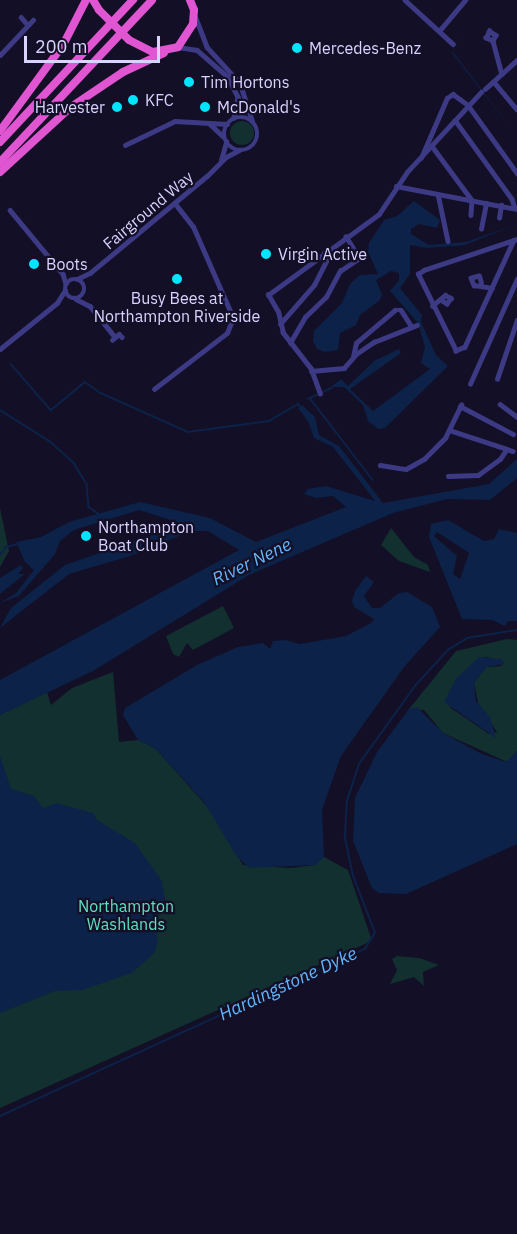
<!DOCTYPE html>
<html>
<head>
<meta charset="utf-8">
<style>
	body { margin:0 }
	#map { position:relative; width:517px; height:1234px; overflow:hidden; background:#130f26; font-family:"IBM Plex Sans",sans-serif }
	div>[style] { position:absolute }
	.green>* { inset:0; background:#12302f }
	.round { border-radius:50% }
	.water>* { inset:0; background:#0c2248 }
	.stream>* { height:1.5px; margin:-0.75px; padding:0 0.75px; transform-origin:0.75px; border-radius:0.75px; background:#0c2248 }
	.minor>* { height:4.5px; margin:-2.25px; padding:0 2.25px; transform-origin:2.25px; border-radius:2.25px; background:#3d3a85 }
	.minor>.ring { margin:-2.25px; padding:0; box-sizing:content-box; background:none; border:4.5px solid #3d3a85; border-radius:50% }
	.trunk>* { height:8px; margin:-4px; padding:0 4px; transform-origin:4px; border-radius:4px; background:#e055d1 }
	.trunk-bridge>* { height:8px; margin:-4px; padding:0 4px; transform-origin:4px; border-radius:4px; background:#e055d1 }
	.dots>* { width:16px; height:16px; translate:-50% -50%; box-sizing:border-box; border:3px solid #130f26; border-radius:50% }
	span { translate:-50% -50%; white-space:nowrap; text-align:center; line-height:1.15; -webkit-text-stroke:4.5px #130f26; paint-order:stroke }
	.poi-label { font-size:16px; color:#d9d4ff }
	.left { translate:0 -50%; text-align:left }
	.right { translate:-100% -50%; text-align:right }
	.street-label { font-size:16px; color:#d9d4ff }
	.park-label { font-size:16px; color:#5fe0c0 }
	.water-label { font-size:18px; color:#62b6ff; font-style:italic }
	.scale { position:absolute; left:24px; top:36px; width:136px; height:27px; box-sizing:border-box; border:3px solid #d9d4ff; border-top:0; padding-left:8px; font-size:18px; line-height:21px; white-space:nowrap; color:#d9d4ff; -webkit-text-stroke:4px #130f26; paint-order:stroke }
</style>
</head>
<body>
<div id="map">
	<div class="green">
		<i class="round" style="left:230px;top:121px;width:24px;height:24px"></i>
		<i style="clip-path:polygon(0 508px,9px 551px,0 567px)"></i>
		<i style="clip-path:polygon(391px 528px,414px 557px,428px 565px,430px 572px,399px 561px,381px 545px)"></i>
		<i style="clip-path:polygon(223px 606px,234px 628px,193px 650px,187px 643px,179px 657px,173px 654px,166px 636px)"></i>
		<i style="clip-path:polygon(evenodd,507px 639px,517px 640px,517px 751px,507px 762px,443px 733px,424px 710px,409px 709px,456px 651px,507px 639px,486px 657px,499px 660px,502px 666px,486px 667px,474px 683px,479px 707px,497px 732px,489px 734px,451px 708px,448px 696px,456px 679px,486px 657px)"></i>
		<i style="clip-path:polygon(113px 672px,119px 742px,138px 740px,156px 749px,212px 812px,243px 865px,291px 868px,315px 865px,324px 857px,348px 870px,371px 938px,367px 943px,0 1108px,0 715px,47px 692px,51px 705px,72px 688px)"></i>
		<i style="clip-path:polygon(397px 956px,419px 958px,439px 965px,423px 972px,424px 986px,414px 977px,390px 984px,397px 970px,392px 959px)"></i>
	</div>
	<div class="water">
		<i style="clip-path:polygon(490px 0,453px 52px,517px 136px,452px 53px)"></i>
		<i style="clip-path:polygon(414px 201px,440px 220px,437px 228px,419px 224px,411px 229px,411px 234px,429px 245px,466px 242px,517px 224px,465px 245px,427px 248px,410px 245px,410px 274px,400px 288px,422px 315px,421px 322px,436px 355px,448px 366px,385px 428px,378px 429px,368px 421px,363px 405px,344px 387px,331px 387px,341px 379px,348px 386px,374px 361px,399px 349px,401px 353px,350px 389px,373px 411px,430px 369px,421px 363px,425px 347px,418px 323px,390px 291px,399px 280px,399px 273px,391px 271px,376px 280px,382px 294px,380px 300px,360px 315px,356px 325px,340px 333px,338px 350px,325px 352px,317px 349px,313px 341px,314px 331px,342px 303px,350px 284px,360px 275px,378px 274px,368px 252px,369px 243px,384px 220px,397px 216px)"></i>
		<i style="clip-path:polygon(302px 405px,315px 417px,319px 435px,339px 446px,383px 503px,489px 484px,517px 459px,517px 478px,490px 500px,447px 499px,393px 513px,249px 575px,93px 671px,0 715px,0 680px,239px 550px,208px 531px,191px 531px,130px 556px,69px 574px,0 628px,11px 608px,65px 565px,183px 524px,139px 510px,74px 530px,60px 541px,55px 554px,19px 596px,0 603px,16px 593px,34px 570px,25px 562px,16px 542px,41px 537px,69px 522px,140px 502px,210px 518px,256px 542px,346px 507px,333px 496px,316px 498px,304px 494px,308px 489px,326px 486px,375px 501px,333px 447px,314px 438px,308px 421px,298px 408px)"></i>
		<i style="clip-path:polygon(evenodd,448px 520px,484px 541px,494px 539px,499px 529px,517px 533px,517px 621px,508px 621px,505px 626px,492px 620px,462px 619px,429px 537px,431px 524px,448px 520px,437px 532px,469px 553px,460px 579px,453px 574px,457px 556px,434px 536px,437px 532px)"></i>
		<i style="clip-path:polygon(21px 565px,23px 568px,18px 574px,25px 574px,0 594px,0 578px)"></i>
		<i style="clip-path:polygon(366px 576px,374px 582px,364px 596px,372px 608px,380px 608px,399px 593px,407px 592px,432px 607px,440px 627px,404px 667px,341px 756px,322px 810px,324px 857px,316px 865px,250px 868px,237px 857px,204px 802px,156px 749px,138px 740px,123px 715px,125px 708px,197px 665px,238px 647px,263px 643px,270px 649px,273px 641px,285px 640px,300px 644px,346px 636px,371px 623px,374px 619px,354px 607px,352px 601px,355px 591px)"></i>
		<i style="clip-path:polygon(479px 657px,501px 659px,505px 664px,486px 667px,474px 683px,476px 701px,490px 717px,496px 738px,444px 702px,456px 679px)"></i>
		<i style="clip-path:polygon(417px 707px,443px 733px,482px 754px,506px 762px,517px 751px,517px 844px,406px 894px,379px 893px,372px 888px,353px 841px,355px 798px,377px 752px,409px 709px)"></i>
		<i style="clip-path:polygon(0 756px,11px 789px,34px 796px,43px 808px,57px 803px,93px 813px,97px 820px,135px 843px,162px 881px,166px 906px,153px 921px,158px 940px,155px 952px,132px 973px,82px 990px,55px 991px,0 1013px)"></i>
	</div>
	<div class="stream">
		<i style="left:11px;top:364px;width:61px;rotate:49deg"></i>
		<i style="left:51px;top:410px;width:44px;rotate:-39.5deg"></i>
		<i style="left:85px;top:382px;width:19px;rotate:35deg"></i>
		<i style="left:101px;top:393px;width:95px;rotate:24.1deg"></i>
		<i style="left:188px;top:432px;width:82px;rotate:-7.7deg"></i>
		<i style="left:269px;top:421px;width:34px;rotate:-30deg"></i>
		<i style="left:298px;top:404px;width:4px;rotate:45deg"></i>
		<i style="left:310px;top:398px;width:103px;rotate:52.5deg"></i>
		<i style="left:308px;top:399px;width:26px;rotate:-25deg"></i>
		<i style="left:0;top:410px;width:60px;rotate:32.1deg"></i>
		<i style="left:51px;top:442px;width:31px;rotate:42deg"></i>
		<i style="left:74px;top:463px;width:26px;rotate:59deg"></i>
		<i style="left:87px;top:485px;width:22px;rotate:85deg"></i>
		<i style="left:89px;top:507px;width:12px;rotate:35deg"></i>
		<i style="left:0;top:555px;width:10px;rotate:-53deg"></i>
		<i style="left:6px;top:547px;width:12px;rotate:-14deg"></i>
		<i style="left:0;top:1116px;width:401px;rotate:-24.6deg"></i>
		<i style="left:365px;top:949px;width:19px;rotate:-58deg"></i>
		<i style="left:375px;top:933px;width:61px;rotate:-111.1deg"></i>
		<i style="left:353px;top:876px;width:40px;rotate:-102deg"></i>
		<i style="left:345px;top:837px;width:36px;rotate:-87deg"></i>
		<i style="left:347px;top:801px;width:39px;rotate:-72deg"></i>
		<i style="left:359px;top:764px;width:96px;rotate:-54.3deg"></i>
		<i style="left:415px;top:686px;width:49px;rotate:-47.5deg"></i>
		<i style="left:448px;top:650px;width:22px;rotate:-32deg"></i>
		<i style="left:467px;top:638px;width:51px;rotate:-9.1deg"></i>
	</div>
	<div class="minor">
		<i style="left:405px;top:0;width:65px;rotate:42.5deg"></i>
		<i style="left:21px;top:17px;width:9px;rotate:49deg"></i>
		<i style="left:196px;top:18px;width:31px;rotate:69deg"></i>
		<i style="left:207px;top:47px;width:49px;rotate:47.5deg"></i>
		<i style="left:240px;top:83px;width:40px;rotate:72deg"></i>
		<i style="left:440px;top:30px;width:39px;rotate:-50deg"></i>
		<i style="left:493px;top:41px;width:8px;rotate:-157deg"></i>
		<i style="left:486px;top:38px;width:8px;rotate:-67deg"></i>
		<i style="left:489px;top:31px;width:8px;rotate:30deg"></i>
		<i style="left:496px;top:35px;width:7px;rotate:117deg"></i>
		<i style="left:493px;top:41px;width:34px;rotate:75deg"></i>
		<i style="left:178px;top:47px;width:19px;rotate:9deg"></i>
		<i style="left:197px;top:50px;width:40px;rotate:41deg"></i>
		<i style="left:227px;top:76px;width:24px;rotate:62deg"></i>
		<i style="left:238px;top:97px;width:21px;rotate:101deg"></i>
		<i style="left:0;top:55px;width:48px;rotate:-46.7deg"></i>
		<i style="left:494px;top:82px;width:35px;rotate:50deg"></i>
		<i style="left:485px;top:89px;width:43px;rotate:-42.2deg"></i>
		<i class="ring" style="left:224px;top:117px;width:29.5px;height:29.5px"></i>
		<i style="left:455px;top:120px;width:97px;rotate:54.2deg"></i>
		<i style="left:512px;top:199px;width:9px;rotate:72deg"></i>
		<i style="left:210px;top:124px;width:18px;rotate:43deg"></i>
		<i style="left:125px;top:145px;width:55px;rotate:-25.6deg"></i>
		<i style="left:175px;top:121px;width:52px;rotate:3.3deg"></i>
		<i style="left:432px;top:146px;width:67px;rotate:53.5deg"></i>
		<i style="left:472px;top:200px;width:15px;rotate:94deg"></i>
		<i style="left:421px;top:158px;width:65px;rotate:-66.6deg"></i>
		<i style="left:447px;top:98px;width:7px;rotate:-34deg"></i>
		<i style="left:453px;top:94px;width:19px;rotate:36deg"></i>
		<i style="left:468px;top:105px;width:84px;rotate:54.2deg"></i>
		<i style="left:221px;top:160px;width:19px;rotate:-74deg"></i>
		<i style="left:396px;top:186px;width:123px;rotate:10.8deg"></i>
		<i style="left:438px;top:194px;width:48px;rotate:78deg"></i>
		<i style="left:10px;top:210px;width:83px;rotate:50.4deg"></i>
		<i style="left:63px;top:274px;width:10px;rotate:73deg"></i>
		<i style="left:499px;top:218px;width:13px;rotate:-81deg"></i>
		<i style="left:481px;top:229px;width:26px;rotate:-79deg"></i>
		<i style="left:514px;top:240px;width:118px;rotate:114.6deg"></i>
		<i style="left:465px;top:347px;width:10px;rotate:156deg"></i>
		<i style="left:456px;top:351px;width:86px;rotate:-116.3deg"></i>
		<i style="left:418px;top:274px;width:7px;rotate:-34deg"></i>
		<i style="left:424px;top:270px;width:98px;rotate:-18.4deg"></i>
		<i style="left:77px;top:279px;width:14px;rotate:-25deg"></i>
		<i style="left:90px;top:273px;width:152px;rotate:-39.7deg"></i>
		<i style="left:207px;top:176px;width:27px;rotate:-45deg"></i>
		<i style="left:226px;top:157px;width:15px;rotate:-28deg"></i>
		<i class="ring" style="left:65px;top:279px;width:15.5px;height:15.5px"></i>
		<i style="left:481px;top:283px;width:7px;rotate:-106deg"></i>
		<i style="left:479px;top:276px;width:8px;rotate:166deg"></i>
		<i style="left:471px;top:278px;width:8px;rotate:67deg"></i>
		<i style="left:474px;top:285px;width:18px;rotate:9deg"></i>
		<i style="left:76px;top:299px;width:16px;rotate:27deg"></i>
		<i style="left:90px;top:306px;width:40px;rotate:51deg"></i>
		<i style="left:432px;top:306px;width:17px;rotate:-40deg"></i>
		<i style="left:445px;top:295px;width:7px;rotate:27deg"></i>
		<i style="left:451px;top:298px;width:7px;rotate:124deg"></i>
		<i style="left:447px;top:304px;width:6px;rotate:-149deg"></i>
		<i style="left:280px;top:324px;width:52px;rotate:-48.9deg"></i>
		<i style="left:314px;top:285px;width:27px;rotate:-63deg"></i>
		<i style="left:326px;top:261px;width:8px;rotate:-104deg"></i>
		<i style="left:112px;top:340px;width:9px;rotate:-41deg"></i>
		<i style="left:119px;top:334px;width:4px;rotate:45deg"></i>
		<i style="left:290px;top:343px;width:30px;rotate:-60deg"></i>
		<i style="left:305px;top:317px;width:29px;rotate:-44deg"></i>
		<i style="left:326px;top:297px;width:30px;rotate:-62deg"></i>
		<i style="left:340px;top:271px;width:23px;rotate:-34deg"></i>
		<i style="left:359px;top:258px;width:25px;rotate:-122deg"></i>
		<i style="left:0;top:349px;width:73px;rotate:-38.9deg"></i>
		<i style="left:57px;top:303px;width:15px;rotate:-58deg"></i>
		<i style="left:353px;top:357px;width:14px;rotate:-78deg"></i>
		<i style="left:356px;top:343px;width:51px;rotate:-40.2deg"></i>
		<i style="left:395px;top:310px;width:6px"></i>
		<i style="left:401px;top:310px;width:20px;rotate:57deg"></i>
		<i style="left:311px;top:371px;width:33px;rotate:-5deg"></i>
		<i style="left:344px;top:368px;width:18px;rotate:-49deg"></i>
		<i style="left:356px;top:354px;width:22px;rotate:-34deg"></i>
		<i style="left:374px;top:342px;width:46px;rotate:-21.6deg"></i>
		<i style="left:497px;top:379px;width:62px;rotate:-71.3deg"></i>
		<i style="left:470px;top:384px;width:115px;rotate:-65.9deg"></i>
		<i style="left:154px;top:389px;width:92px;rotate:-37.5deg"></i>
		<i style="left:227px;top:333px;width:16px;rotate:-68deg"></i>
		<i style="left:233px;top:318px;width:99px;rotate:-113.7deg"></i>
		<i style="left:193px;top:227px;width:29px;rotate:-128deg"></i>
		<i style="left:320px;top:394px;width:27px;rotate:-110deg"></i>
		<i style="left:311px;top:369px;width:46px;rotate:-127.9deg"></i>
		<i style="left:283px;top:333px;width:22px;rotate:-103deg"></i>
		<i style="left:278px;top:312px;width:20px;rotate:-120deg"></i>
		<i style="left:268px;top:295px;width:137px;rotate:-36.1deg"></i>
		<i style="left:379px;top:214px;width:50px;rotate:-56.3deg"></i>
		<i style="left:407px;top:172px;width:109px;rotate:-47.2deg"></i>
		<i style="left:500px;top:404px;width:21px;rotate:37deg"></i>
		<i style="left:460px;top:406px;width:60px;rotate:27.8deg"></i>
		<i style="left:449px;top:430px;width:67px;rotate:18.2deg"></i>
		<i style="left:380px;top:465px;width:26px;rotate:9deg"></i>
		<i style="left:406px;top:469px;width:21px;rotate:-29deg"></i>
		<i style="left:424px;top:459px;width:30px;rotate:-45deg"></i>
		<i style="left:445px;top:438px;width:37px;rotate:-64deg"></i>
		<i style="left:448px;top:476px;width:30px;rotate:-2deg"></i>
		<i style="left:478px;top:475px;width:27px;rotate:-36deg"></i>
		<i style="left:500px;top:459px;width:11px;rotate:-56deg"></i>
	</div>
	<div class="trunk">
		<i style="left:93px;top:0;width:12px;rotate:59deg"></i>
		<i style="left:129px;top:40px;width:27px;rotate:27deg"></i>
		<i style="left:153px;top:52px;width:25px;rotate:-11deg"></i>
		<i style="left:178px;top:47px;width:27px;rotate:-57deg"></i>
		<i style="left:193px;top:24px;width:14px;rotate:-86deg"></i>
		<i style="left:194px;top:10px;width:11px;rotate:-112deg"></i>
		<i style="left:0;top:131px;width:107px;rotate:-53.8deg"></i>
		<i style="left:63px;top:45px;width:51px;rotate:-62.9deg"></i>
		<i style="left:0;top:142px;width:195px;rotate:-46.9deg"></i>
		<i style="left:0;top:162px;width:222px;rotate:-46.8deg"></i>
		<i style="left:0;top:172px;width:96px;rotate:-42.5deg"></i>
		<i style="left:71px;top:107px;width:63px;rotate:-33.9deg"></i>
		<i style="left:123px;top:72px;width:45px;rotate:-24.9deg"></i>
	</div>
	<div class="trunk-bridge">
		<i style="left:99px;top:10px;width:42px;rotate:45deg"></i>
	</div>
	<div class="dots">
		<i style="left:297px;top:48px;background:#00e5ff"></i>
		<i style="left:189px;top:82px;background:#00e5ff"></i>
		<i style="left:133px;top:100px;background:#00e5ff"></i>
		<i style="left:117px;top:107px;background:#00e5ff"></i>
		<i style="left:205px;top:107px;background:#00e5ff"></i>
		<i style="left:266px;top:254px;background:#00e5ff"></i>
		<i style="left:34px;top:264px;background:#00e5ff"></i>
		<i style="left:177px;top:279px;background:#00e5ff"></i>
		<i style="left:86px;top:536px;background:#00e5ff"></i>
	</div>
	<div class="poi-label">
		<span class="left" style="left:309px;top:48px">Mercedes-Benz</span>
		<span class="left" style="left:201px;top:82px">Tim Hortons</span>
		<span class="left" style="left:145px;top:100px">KFC</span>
		<span class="right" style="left:105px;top:107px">Harvester</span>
		<span class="left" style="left:217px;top:107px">McDonald's</span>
		<span class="left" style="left:278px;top:254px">Virgin Active</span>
		<span class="left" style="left:46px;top:264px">Boots</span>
		<span style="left:177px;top:307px">Busy Bees at<br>Northampton Riverside</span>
		<span class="left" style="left:98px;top:536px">Northampton<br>Boat Club</span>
	</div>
	<div class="street-label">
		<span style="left:148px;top:210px;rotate:-40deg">Fairground Way</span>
	</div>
	<div class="park-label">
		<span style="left:126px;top:915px">Northampton<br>Washlands</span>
	</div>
	<div class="water-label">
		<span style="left:252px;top:562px;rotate:-26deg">River Nene</span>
		<span style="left:288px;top:984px;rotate:-25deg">Hardingstone Dyke</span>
	</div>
	<div class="scale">200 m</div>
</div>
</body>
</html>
